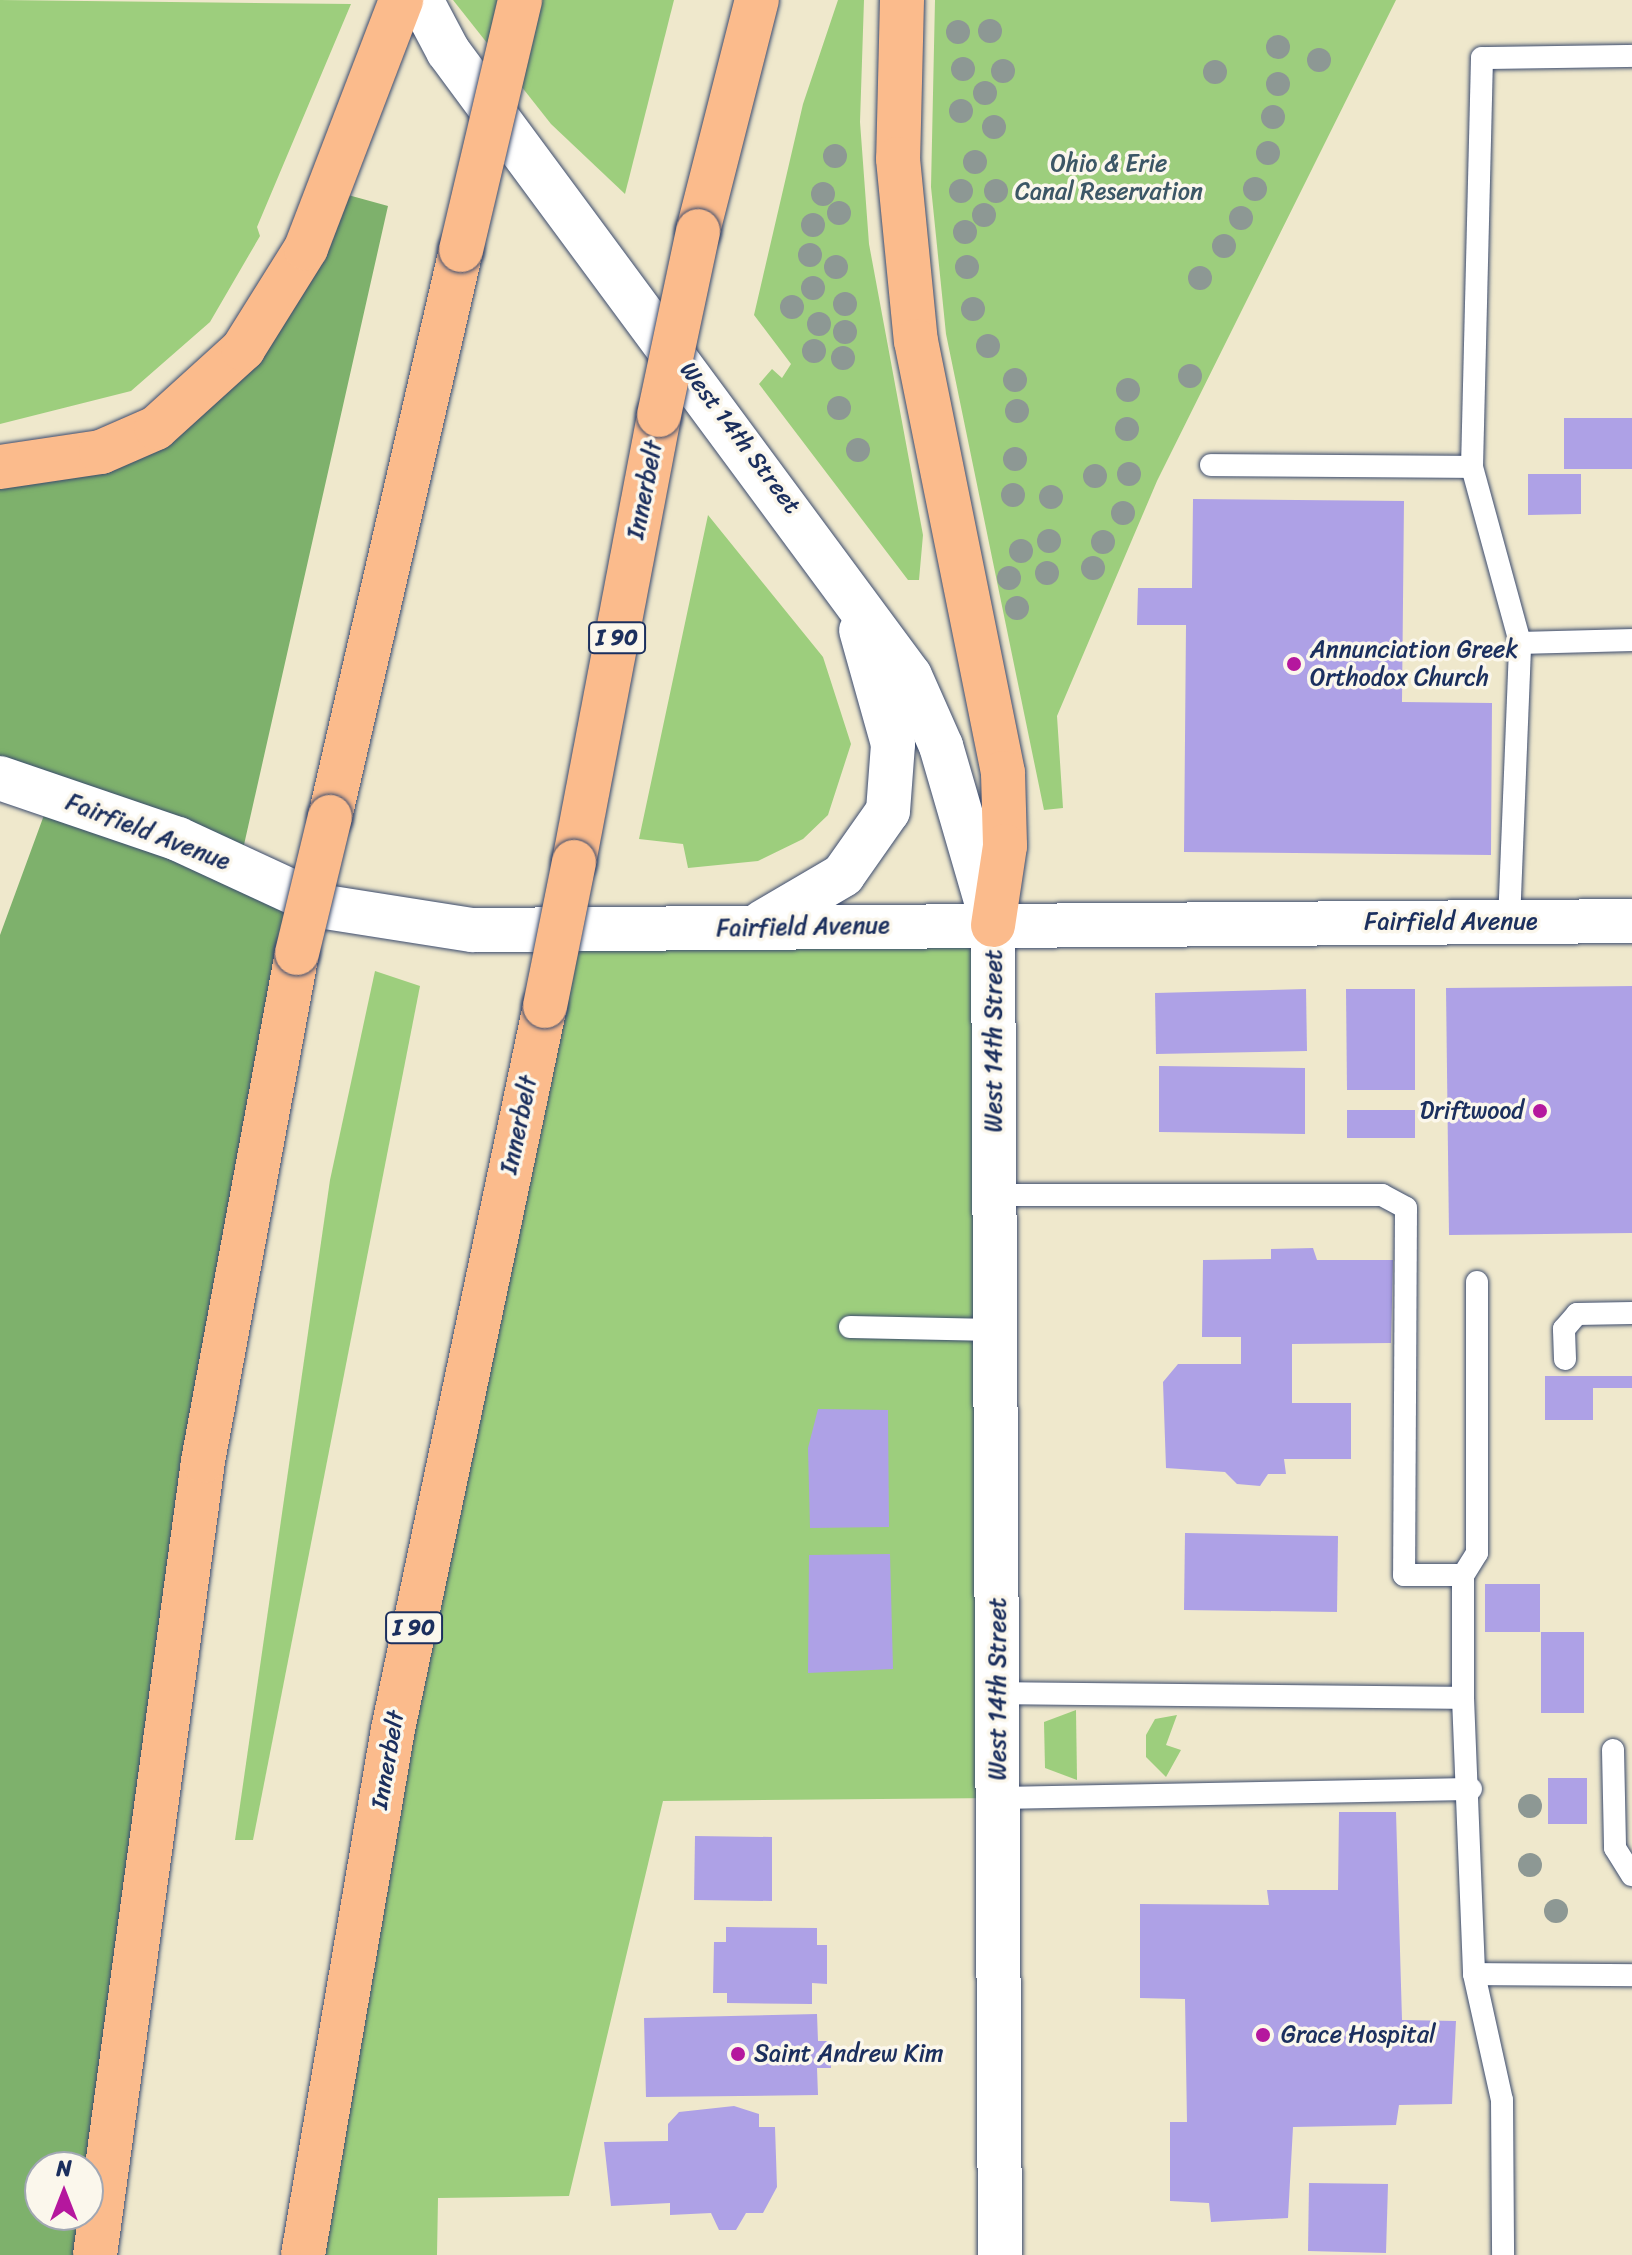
<!DOCTYPE html>
<html>
<head>
<meta charset="utf-8">
<style>
	body { margin:0 }
	#map { position:relative; width:1632px; height:2255px; overflow:hidden; background:#efe8cc; font-family:Sriracha,sans-serif }
	div>[style] { position:absolute }
	.green>* { inset:0; background:#9dce7d }
	.forest>* { inset:0; background:#7eb16c }
	.building>* { inset:0; background:#aea1e6 }
	.roads { filter:drop-shadow(0 0 2px #3b4b6e) drop-shadow(0 0 2px #3b4b6e) }
	.service>* { height:22px; margin:-11px; padding:0 11px; transform-origin:11px; border-radius:11px; background:#fff }
	.tertiary>* { height:44px; margin:-22px; padding:0 22px; transform-origin:22px; border-radius:22px; background:#fff }
	.motorway>* { height:44px; margin:-22px; padding:0 22px; transform-origin:22px; border-radius:22px; background:#fbbb8c }
	.bridges { filter:drop-shadow(0 0 2px #3b4b6e) drop-shadow(0 0 2px #3b4b6e) }
	.motorway-bridge>* { height:44px; margin:-22px; padding:0 22px; transform-origin:22px; border-radius:22px; background:#fbbb8c }
	.trees>* { width:24px; height:24px; margin:-12px; border-radius:50%; background:#8d9894 }
	.dots>* { width:22px; height:22px; translate:-50% -50%; box-sizing:border-box; border:4px solid #fbf7ec; border-radius:50% }
	span { translate:-50% -50%; white-space:nowrap; text-align:center; line-height:1.15; -webkit-text-stroke:7px #fbf7ec; paint-order:stroke }
	.shield-label span { padding:2px 6px; background:#fbf7ec; border:2px solid; border-radius:6px; -webkit-text-stroke-width:0 }
	.shield-label { font-size:22px; color:#1b2f5e; font-weight:700 }
	.park-label { font-size:24px; color:#3c5766 }
	.street-label { font-size:24px; color:#1b2f5e }
	.poi-label { font-size:24px; color:#1b2f5e }
	.left { translate:0 -50%; text-align:left }
	.right { translate:-100% -50%; text-align:right }
	.north { position:absolute; left:24px; top:2151px; width:80px; height:80px; box-sizing:border-box; background:#fbf7ec; border:2px solid #a1a7b3; border-radius:50%; rotate:0deg; font-size:22px; font-weight:700; line-height:32px; text-align:center; color:#1b2f5e }
	.north::after { content:''; display:block; margin:auto; width:28px; height:36px; background:#b5179e; clip-path:polygon(50% 0,100% 100%,50% 72%,0 100%) }
</style>
</head>
<body>
<div id="map">
	<div class="green">
		<i style="clip-path:polygon(0 0,351px 4px,257px 227px,260px 236px,210px 322px,131px 391px,0 424px)"></i>
		<i style="clip-path:polygon(453px 0,674px 0,625px 194px,551px 124px)"></i>
		<i style="clip-path:polygon(838px 0,864px 0,860px 122px,869px 244px,923px 535px,919px 580px,908px 580px,759px 384px,772px 369px,782px 378px,791px 364px,754px 315px,803px 104px)"></i>
		<i style="clip-path:polygon(935px 0,1396px 0,1157px 481px,1057px 716px,1063px 808px,1044px 810px,946px 334px,931px 187px)"></i>
		<i style="clip-path:polygon(708px 515px,823px 657px,851px 744px,828px 815px,803px 839px,758px 861px,688px 868px,683px 844px,639px 839px)"></i>
		<i style="clip-path:polygon(993px 925px,998px 1798px,663px 1801px,569px 2196px,438px 2198px,437px 2255px,303px 2255px,560px 929px)"></i>
		<i style="clip-path:polygon(375px 971px,420px 986px,253px 1840px,235px 1840px,330px 1180px)"></i>
		<i style="clip-path:polygon(1076px 1710px,1077px 1779px,1077px 1780px,1045px 1768px,1044px 1722px)"></i>
		<i style="clip-path:polygon(1177px 1715px,1166px 1745px,1181px 1750px,1166px 1777px,1146px 1757px,1146px 1735px,1155px 1719px)"></i>
	</div>
	<div class="forest">
		<i style="clip-path:polygon(evenodd,330px 190px,388px 206px,239px 867px,310px 900px,95px 2255px,0 2255px,0 935px,51px 796px,0 778px,0 467px,198px 396px,330px 190px,40px 2167px,88px 2167px,88px 2215px,40px 2215px,40px 2167px)"></i>
	</div>
	<div class="building">
		<i style="clip-path:polygon(1564px 418px,1632px 418px,1632px 469px,1564px 469px)"></i>
		<i style="clip-path:polygon(1528px 474px,1581px 474px,1581px 514px,1528px 515px)"></i>
		<i style="clip-path:polygon(1193px 499px,1404px 501px,1402px 702px,1492px 703px,1491px 855px,1184px 852px,1186px 625px,1137px 625px,1138px 588px,1192px 588px)"></i>
		<i style="clip-path:polygon(1632px 986px,1632px 1233px,1449px 1235px,1446px 988px)"></i>
		<i style="clip-path:polygon(1306px 989px,1307px 1051px,1156px 1054px,1155px 993px)"></i>
		<i style="clip-path:polygon(1346px 989px,1415px 989px,1415px 1090px,1347px 1090px)"></i>
		<i style="clip-path:polygon(1159px 1066px,1305px 1068px,1305px 1134px,1159px 1132px)"></i>
		<i style="clip-path:polygon(1347px 1110px,1415px 1110px,1415px 1138px,1347px 1138px)"></i>
		<i style="clip-path:polygon(1313px 1248px,1317px 1260px,1393px 1260px,1391px 1343px,1292px 1344px,1292px 1403px,1351px 1403px,1351px 1459px,1284px 1459px,1286px 1474px,1268px 1474px,1260px 1486px,1237px 1484px,1225px 1472px,1166px 1468px,1163px 1382px,1178px 1364px,1241px 1364px,1241px 1337px,1202px 1337px,1203px 1260px,1271px 1259px,1271px 1249px)"></i>
		<i style="clip-path:polygon(1545px 1376px,1632px 1376px,1632px 1388px,1593px 1388px,1593px 1420px,1545px 1420px)"></i>
		<i style="clip-path:polygon(818px 1409px,888px 1410px,889px 1527px,810px 1528px,808px 1448px)"></i>
		<i style="clip-path:polygon(1185px 1533px,1338px 1536px,1337px 1612px,1184px 1610px)"></i>
		<i style="clip-path:polygon(890px 1554px,893px 1669px,808px 1673px,809px 1555px)"></i>
		<i style="clip-path:polygon(1485px 1584px,1540px 1584px,1540px 1632px,1485px 1632px)"></i>
		<i style="clip-path:polygon(1541px 1632px,1584px 1632px,1584px 1713px,1541px 1713px)"></i>
		<i style="clip-path:polygon(1548px 1778px,1587px 1778px,1587px 1824px,1548px 1824px)"></i>
		<i style="clip-path:polygon(1339px 1812px,1396px 1812px,1402px 2020px,1456px 2021px,1452px 2104px,1399px 2105px,1396px 2125px,1293px 2127px,1288px 2218px,1211px 2222px,1209px 2203px,1170px 2201px,1170px 2122px,1187px 2122px,1185px 1999px,1140px 1998px,1140px 1904px,1269px 1905px,1267px 1890px,1338px 1890px)"></i>
		<i style="clip-path:polygon(695px 1836px,772px 1837px,772px 1901px,694px 1900px)"></i>
		<i style="clip-path:polygon(726px 1927px,817px 1928px,817px 1945px,827px 1945px,827px 1984px,812px 1983px,812px 2004px,727px 2003px,727px 1993px,713px 1993px,714px 1942px,726px 1942px)"></i>
		<i style="clip-path:polygon(817px 2014px,818px 2041px,830px 2041px,831px 2068px,817px 2068px,818px 2095px,646px 2097px,644px 2018px)"></i>
		<i style="clip-path:polygon(734px 2106px,759px 2114px,759px 2127px,775px 2127px,777px 2187px,763px 2213px,746px 2213px,736px 2230px,719px 2230px,711px 2213px,670px 2215px,670px 2203px,611px 2206px,604px 2142px,668px 2141px,668px 2124px,679px 2112px)"></i>
		<i style="clip-path:polygon(1309px 2183px,1388px 2184px,1386px 2253px,1308px 2251px)"></i>
	</div>
	<div class="roads">
		<div class="service">
			<i style="left:1632px;top:56px;width:150px;rotate:179.2deg"></i>
			<i style="left:1482px;top:58px;width:409px;rotate:91.4deg"></i>
			<i style="left:1472px;top:467px;width:182px;rotate:74.7deg"></i>
			<i style="left:1520px;top:643px;width:112px;rotate:-1.5deg"></i>
			<i style="left:1211px;top:465px;width:261px;rotate:0.4deg"></i>
			<i style="left:1509px;top:922px;width:279px;rotate:-87.7deg"></i>
			<i style="left:995px;top:1195px;width:387px"></i>
			<i style="left:1382px;top:1195px;width:27px;rotate:28deg"></i>
			<i style="left:1406px;top:1208px;width:367px;rotate:90.3deg"></i>
			<i style="left:1404px;top:1575px;width:59px"></i>
			<i style="left:1477px;top:1282px;width:271px;rotate:90deg"></i>
			<i style="left:1477px;top:1553px;width:26px;rotate:122deg"></i>
			<i style="left:1463px;top:1575px;width:123px;rotate:90deg"></i>
			<i style="left:1463px;top:1698px;width:276px;rotate:87.7deg"></i>
			<i style="left:1474px;top:1974px;width:129px;rotate:77.5deg"></i>
			<i style="left:1502px;top:2100px;width:155px;rotate:89.6deg"></i>
			<i style="left:850px;top:1327px;width:145px;rotate:1.2deg"></i>
			<i style="left:1565px;top:1359px;width:30px;rotate:-92deg"></i>
			<i style="left:1564px;top:1329px;width:20px;rotate:-49deg"></i>
			<i style="left:1577px;top:1314px;width:55px;rotate:-1deg"></i>
			<i style="left:997px;top:1693px;width:466px;rotate:0.6deg"></i>
			<i style="left:1613px;top:1750px;width:98px;rotate:88.8deg"></i>
			<i style="left:1615px;top:1848px;width:32px;rotate:58deg"></i>
			<i style="left:998px;top:1798px;width:473px;rotate:-1.1deg"></i>
			<i style="left:1474px;top:1974px;width:158px;rotate:0.4deg"></i>
		</div>
		<div class="tertiary">
			<i style="left:421px;top:0;width:58px;rotate:62.1deg"></i>
			<i style="left:448px;top:51px;width:777px;rotate:53.53deg"></i>
			<i style="left:910px;top:676px;width:77px;rotate:66.1deg"></i>
			<i style="left:941px;top:746px;width:186px;rotate:73.8deg"></i>
			<i style="left:993px;top:925px;width:1330px;rotate:89.7deg"></i>
			<i style="left:0;top:778px;width:188px;rotate:18.9deg"></i>
			<i style="left:178px;top:839px;width:162px;rotate:24.8deg"></i>
			<i style="left:325px;top:907px;width:149px;rotate:8.9deg"></i>
			<i style="left:472px;top:930px;width:1160px;rotate:-0.44deg"></i>
			<i style="left:763px;top:922px;width:93px;rotate:-30.4deg"></i>
			<i style="left:843px;top:875px;width:78px;rotate:-54.9deg"></i>
			<i style="left:888px;top:811px;width:67px;rotate:-85.7deg"></i>
			<i style="left:893px;top:744px;width:118px;rotate:-105.7deg"></i>
		</div>
		<div class="motorway">
			<i style="left:902px;top:0;width:159px;rotate:91.4deg"></i>
			<i style="left:898px;top:159px;width:183px;rotate:84.4deg"></i>
			<i style="left:916px;top:341px;width:441px;rotate:78.6deg"></i>
			<i style="left:1003px;top:773px;width:73px;rotate:88.4deg"></i>
			<i style="left:1005px;top:846px;width:80px;rotate:98.6deg"></i>
			<i style="left:698px;top:231px;width:238px;rotate:-75.7deg"></i>
			<i style="left:0;top:467px;width:102px;rotate:-8.4deg"></i>
			<i style="left:101px;top:452px;width:60px;rotate:-23.6deg"></i>
			<i style="left:156px;top:428px;width:118px;rotate:-42.2deg"></i>
			<i style="left:243px;top:349px;width:119px;rotate:-58deg"></i>
			<i style="left:306px;top:248px;width:266px;rotate:-69deg"></i>
			<i style="left:330px;top:817px;width:582px;rotate:-76.99deg"></i>
			<i style="left:574px;top:862px;width:455px;rotate:-79.2deg"></i>
			<i style="left:95px;top:2255px;width:801px;rotate:-82.25deg"></i>
			<i style="left:203px;top:1461px;width:517px;rotate:-79.52deg"></i>
			<i style="left:303px;top:2255px;width:534px;rotate:-80.29deg"></i>
			<i style="left:393px;top:1729px;width:739px;rotate:-78.13deg"></i>
		</div>
	</div>
	<div class="bridges">
		<div class="motorway-bridge">
			<i style="left:461px;top:250px;width:257px;rotate:-76.7deg"></i>
			<i style="left:659px;top:415px;width:188px;rotate:-78deg"></i>
			<i style="left:297px;top:953px;width:140px;rotate:-76.4deg"></i>
			<i style="left:545px;top:1006px;width:147px;rotate:-78.6deg"></i>
		</div>
	</div>
	<div class="trees">
		<i style="left:990px;top:31px"></i>
		<i style="left:958px;top:32px"></i>
		<i style="left:1278px;top:47px"></i>
		<i style="left:1319px;top:60px"></i>
		<i style="left:963px;top:69px"></i>
		<i style="left:1003px;top:71px"></i>
		<i style="left:1215px;top:72px"></i>
		<i style="left:1278px;top:84px"></i>
		<i style="left:985px;top:93px"></i>
		<i style="left:961px;top:111px"></i>
		<i style="left:1273px;top:117px"></i>
		<i style="left:994px;top:127px"></i>
		<i style="left:1268px;top:153px"></i>
		<i style="left:835px;top:156px"></i>
		<i style="left:975px;top:162px"></i>
		<i style="left:1255px;top:189px"></i>
		<i style="left:961px;top:191px"></i>
		<i style="left:996px;top:191px"></i>
		<i style="left:823px;top:194px"></i>
		<i style="left:839px;top:213px"></i>
		<i style="left:984px;top:215px"></i>
		<i style="left:1241px;top:218px"></i>
		<i style="left:813px;top:225px"></i>
		<i style="left:965px;top:232px"></i>
		<i style="left:1224px;top:246px"></i>
		<i style="left:810px;top:255px"></i>
		<i style="left:836px;top:267px"></i>
		<i style="left:967px;top:267px"></i>
		<i style="left:1200px;top:278px"></i>
		<i style="left:813px;top:288px"></i>
		<i style="left:845px;top:304px"></i>
		<i style="left:792px;top:307px"></i>
		<i style="left:973px;top:309px"></i>
		<i style="left:819px;top:324px"></i>
		<i style="left:845px;top:332px"></i>
		<i style="left:988px;top:346px"></i>
		<i style="left:814px;top:351px"></i>
		<i style="left:843px;top:358px"></i>
		<i style="left:1190px;top:376px"></i>
		<i style="left:1015px;top:380px"></i>
		<i style="left:1128px;top:390px"></i>
		<i style="left:839px;top:408px"></i>
		<i style="left:1017px;top:411px"></i>
		<i style="left:1127px;top:429px"></i>
		<i style="left:858px;top:450px"></i>
		<i style="left:1015px;top:459px"></i>
		<i style="left:1129px;top:474px"></i>
		<i style="left:1095px;top:476px"></i>
		<i style="left:1013px;top:495px"></i>
		<i style="left:1051px;top:497px"></i>
		<i style="left:1123px;top:513px"></i>
		<i style="left:1049px;top:541px"></i>
		<i style="left:1103px;top:542px"></i>
		<i style="left:1021px;top:551px"></i>
		<i style="left:1093px;top:568px"></i>
		<i style="left:1047px;top:573px"></i>
		<i style="left:1009px;top:578px"></i>
		<i style="left:1017px;top:608px"></i>
		<i style="left:1530px;top:1806px"></i>
		<i style="left:1530px;top:1865px"></i>
		<i style="left:1556px;top:1911px"></i>
	</div>
	<div class="dots">
		<i style="left:1294px;top:664px;background:#b5179e"></i>
		<i style="left:1540px;top:1111px;background:#b5179e"></i>
		<i style="left:1263px;top:2035px;background:#b5179e"></i>
		<i style="left:738px;top:2054px;background:#b5179e"></i>
	</div>
	<div class="shield-label">
		<span style="left:617px;top:638px">I 90</span>
		<span style="left:414px;top:1628px">I 90</span>
	</div>
	<div class="park-label">
		<span style="left:1109px;top:178px">Ohio &amp; Erie<br>Canal Reservation</span>
	</div>
	<div class="street-label">
		<span style="left:740px;top:438px;rotate:53deg">West 14th Street</span>
		<span style="left:645px;top:490px;rotate:-79deg">Innerbelt</span>
		<span style="left:148px;top:832px;rotate:21deg">Fairfield Avenue</span>
		<span style="left:1451px;top:922px">Fairfield Avenue</span>
		<span style="left:803px;top:927px;rotate:-1deg">Fairfield Avenue</span>
		<span style="left:994px;top:1041px;rotate:-90deg">West 14th Street</span>
		<span style="left:519px;top:1125px;rotate:-78deg">Innerbelt</span>
		<span style="left:998px;top:1689px;rotate:-90deg">West 14th Street</span>
		<span style="left:388px;top:1760px;rotate:-80deg">Innerbelt</span>
	</div>
	<div class="poi-label">
		<span class="left" style="left:1310px;top:664px">Annunciation Greek<br>Orthodox Church</span>
		<span class="right" style="left:1524px;top:1111px">Driftwood</span>
		<span class="left" style="left:1281px;top:2035px">Grace Hospital</span>
		<span class="left" style="left:754px;top:2054px">Saint Andrew Kim</span>
	</div>
	<div class="north">N</div>
</div>
</body>
</html>
